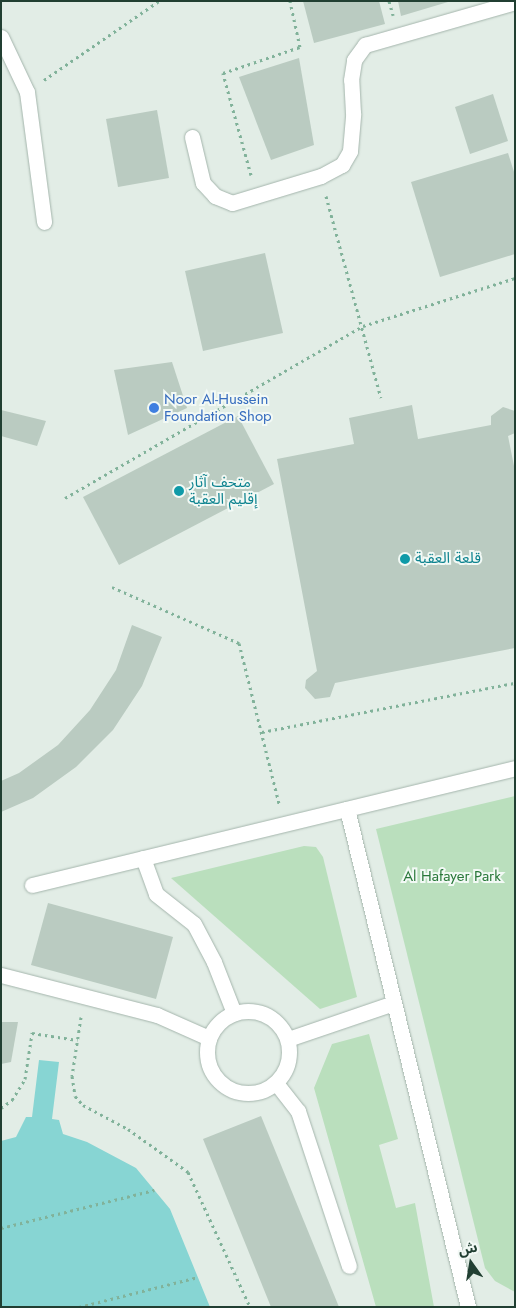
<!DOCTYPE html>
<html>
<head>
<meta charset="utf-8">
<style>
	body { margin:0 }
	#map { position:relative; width:516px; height:1308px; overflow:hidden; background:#e2ede6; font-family:Jost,"Noto Sans Arabic",sans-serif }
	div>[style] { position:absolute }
	.green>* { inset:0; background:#badfbd }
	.water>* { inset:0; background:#87d5d3 }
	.building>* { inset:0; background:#bacbc1 }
	.path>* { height:3px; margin-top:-1.5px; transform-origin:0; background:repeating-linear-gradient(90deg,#81b29a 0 2.5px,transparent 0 6.5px) }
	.roads { filter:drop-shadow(0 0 1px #a4b5ac) drop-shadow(0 0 1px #a4b5ac) }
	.minor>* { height:15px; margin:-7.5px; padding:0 7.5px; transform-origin:7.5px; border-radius:7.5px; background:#fff }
	.minor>.ring { margin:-7.5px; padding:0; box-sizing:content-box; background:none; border:15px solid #fff; border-radius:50% }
	.dots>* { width:14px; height:14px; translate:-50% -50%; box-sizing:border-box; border:2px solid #f2f9f5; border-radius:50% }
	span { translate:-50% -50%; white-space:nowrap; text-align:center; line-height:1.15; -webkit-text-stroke:4px #f2f9f5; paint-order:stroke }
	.shop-label { font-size:15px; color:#366cbe }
	.left { translate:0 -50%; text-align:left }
	.culture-label { font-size:15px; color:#0d838f }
	.park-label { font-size:15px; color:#29783a }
	.frame { position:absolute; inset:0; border:2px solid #213f32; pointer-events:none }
	.north { position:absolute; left:446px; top:1238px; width:50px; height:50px; -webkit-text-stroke:4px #f2f9f5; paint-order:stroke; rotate:347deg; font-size:14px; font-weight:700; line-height:20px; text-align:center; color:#213f32 }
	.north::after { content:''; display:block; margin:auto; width:18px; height:22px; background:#213f32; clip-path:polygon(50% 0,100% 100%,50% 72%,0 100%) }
</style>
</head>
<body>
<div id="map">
	<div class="green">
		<i style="clip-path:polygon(515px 796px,515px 1292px,495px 1281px,485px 1268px,376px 829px)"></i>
		<i style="clip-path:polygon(304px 846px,316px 847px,323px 857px,357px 997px,320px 1009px,171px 878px)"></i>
		<i style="clip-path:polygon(369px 1034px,398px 1139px,379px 1145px,396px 1208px,415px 1203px,434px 1307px,376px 1307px,314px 1088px,332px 1044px)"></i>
	</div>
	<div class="water">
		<i style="clip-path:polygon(39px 1060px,59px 1062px,52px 1119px,59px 1120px,63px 1134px,87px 1142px,136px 1168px,170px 1209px,210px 1307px,1px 1307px,1px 1141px,16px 1137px,26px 1117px,32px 1117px)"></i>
	</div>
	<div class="building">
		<i style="clip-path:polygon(303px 1px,379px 1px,385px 24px,314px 43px)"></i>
		<i style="clip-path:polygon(398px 1px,448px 1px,448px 2px,401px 16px)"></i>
		<i style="clip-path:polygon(299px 58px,314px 145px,271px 160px,239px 77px)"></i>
		<i style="clip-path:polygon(493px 94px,508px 141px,470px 154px,455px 107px)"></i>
		<i style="clip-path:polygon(157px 110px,169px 178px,118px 187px,106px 119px)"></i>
		<i style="clip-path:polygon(508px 153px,515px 175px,515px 254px,440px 277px,411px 182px)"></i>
		<i style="clip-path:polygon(265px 253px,283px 333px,203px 351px,185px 271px)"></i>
		<i style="clip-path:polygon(172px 362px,187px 408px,128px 435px,114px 370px)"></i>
		<i style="clip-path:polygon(412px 405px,418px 439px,491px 425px,491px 416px,503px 407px,515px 411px,515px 433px,508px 436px,515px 471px,515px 648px,335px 683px,330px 697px,315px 699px,305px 688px,306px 680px,317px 671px,277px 459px,354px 444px,349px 418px)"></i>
		<i style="clip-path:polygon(1px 410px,46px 421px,37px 446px,1px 436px)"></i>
		<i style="clip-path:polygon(238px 416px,274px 484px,119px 565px,83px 497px)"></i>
		<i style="clip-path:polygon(132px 625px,162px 637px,142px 686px,113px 730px,76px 767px,33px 798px,1px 812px,1px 781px,19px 773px,58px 745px,90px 710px,116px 670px)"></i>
		<i style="clip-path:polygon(48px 903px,173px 937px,156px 999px,31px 965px)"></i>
		<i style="clip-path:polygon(1px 1022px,18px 1022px,11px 1062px,1px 1064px)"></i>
		<i style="clip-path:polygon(261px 1116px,339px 1307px,271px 1307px,203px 1139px)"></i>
	</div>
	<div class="path">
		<i style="left:389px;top:1px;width:15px;rotate:74deg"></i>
		<i style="left:44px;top:80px;width:140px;rotate:-34.5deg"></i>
		<i style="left:251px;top:175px;width:106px;rotate:-105.4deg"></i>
		<i style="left:223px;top:73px;width:81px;rotate:-18.7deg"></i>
		<i style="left:300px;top:47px;width:47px;rotate:-102.3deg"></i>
		<i style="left:326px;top:196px;width:209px;rotate:74.8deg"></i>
		<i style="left:65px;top:498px;width:344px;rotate:-30deg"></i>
		<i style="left:363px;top:326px;width:159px;rotate:-17.5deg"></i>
		<i style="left:112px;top:587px;width:139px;rotate:23.8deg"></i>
		<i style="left:239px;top:643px;width:166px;rotate:76deg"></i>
		<i style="left:262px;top:732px;width:258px;rotate:-11deg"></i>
		<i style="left:81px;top:1017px;width:60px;rotate:98.7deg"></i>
		<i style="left:72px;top:1076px;width:20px;rotate:81deg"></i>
		<i style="left:75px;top:1096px;width:12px;rotate:48deg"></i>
		<i style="left:83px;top:1105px;width:51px;rotate:28.1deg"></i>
		<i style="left:128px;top:1129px;width:74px;rotate:35.6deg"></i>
		<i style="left:188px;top:1172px;width:149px;rotate:65.3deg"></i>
		<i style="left:1px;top:1108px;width:14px;rotate:-36deg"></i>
		<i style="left:12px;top:1100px;width:25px;rotate:-58deg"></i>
		<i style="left:25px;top:1079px;width:47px;rotate:-81.3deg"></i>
		<i style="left:32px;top:1033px;width:46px;rotate:8.8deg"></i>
		<i style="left:1px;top:1228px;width:158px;rotate:-13.9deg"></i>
		<i style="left:79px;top:1307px;width:123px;rotate:-14.1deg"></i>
	</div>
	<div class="roads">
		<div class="minor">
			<i style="left:1px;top:37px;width:61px;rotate:64.7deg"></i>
			<i style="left:27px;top:92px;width:131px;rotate:82.5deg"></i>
			<i style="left:192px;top:137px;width:47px;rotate:76.6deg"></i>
			<i style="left:203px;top:183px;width:18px;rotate:47deg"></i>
			<i style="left:215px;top:196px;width:18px;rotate:22deg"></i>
			<i style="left:232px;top:203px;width:93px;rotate:-16.9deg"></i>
			<i style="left:321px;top:176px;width:24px;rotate:-28deg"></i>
			<i style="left:342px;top:165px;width:16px;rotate:-60deg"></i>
			<i style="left:350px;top:151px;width:38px;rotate:-85deg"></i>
			<i style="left:353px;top:113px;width:33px;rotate:-93deg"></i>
			<i style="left:351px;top:80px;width:20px;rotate:-81deg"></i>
			<i style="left:354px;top:60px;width:19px;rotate:-54deg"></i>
			<i style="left:365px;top:45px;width:156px;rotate:-16deg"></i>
			<i style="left:347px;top:809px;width:512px;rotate:76.34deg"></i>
			<i style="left:143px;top:858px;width:38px;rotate:70deg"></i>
			<i style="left:156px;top:894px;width:48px;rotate:38.3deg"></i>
			<i style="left:194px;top:924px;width:43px;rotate:62.2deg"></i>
			<i style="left:214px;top:962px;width:55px;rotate:68.6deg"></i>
			<i style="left:32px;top:885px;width:497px;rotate:-13.6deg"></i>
			<i style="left:1px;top:975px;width:161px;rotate:14.4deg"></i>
			<i style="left:157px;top:1015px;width:57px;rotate:23.9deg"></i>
			<i class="ring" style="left:207px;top:1011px;width:67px;height:67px"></i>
			<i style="left:288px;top:1039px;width:112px;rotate:-18.8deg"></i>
			<i style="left:276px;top:1083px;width:36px;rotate:52deg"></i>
			<i style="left:298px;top:1111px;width:163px;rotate:71.8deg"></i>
		</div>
	</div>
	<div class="dots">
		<i style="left:154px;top:408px;background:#3f7fe0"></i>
		<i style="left:179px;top:491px;background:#0f9aa8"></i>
		<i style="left:405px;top:559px;background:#0f9aa8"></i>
	</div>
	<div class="shop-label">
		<span class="left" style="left:164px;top:408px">Noor Al-Hussein<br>Foundation Shop</span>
	</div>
	<div class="culture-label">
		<span class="left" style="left:189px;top:491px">متحف آثار<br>إقليم العقبة</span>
		<span class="left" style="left:415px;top:559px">قلعة العقبة</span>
	</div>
	<div class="park-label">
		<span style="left:452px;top:877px">Al Hafayer Park</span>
	</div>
	<div class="frame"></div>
	<div class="north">ش</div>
</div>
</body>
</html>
